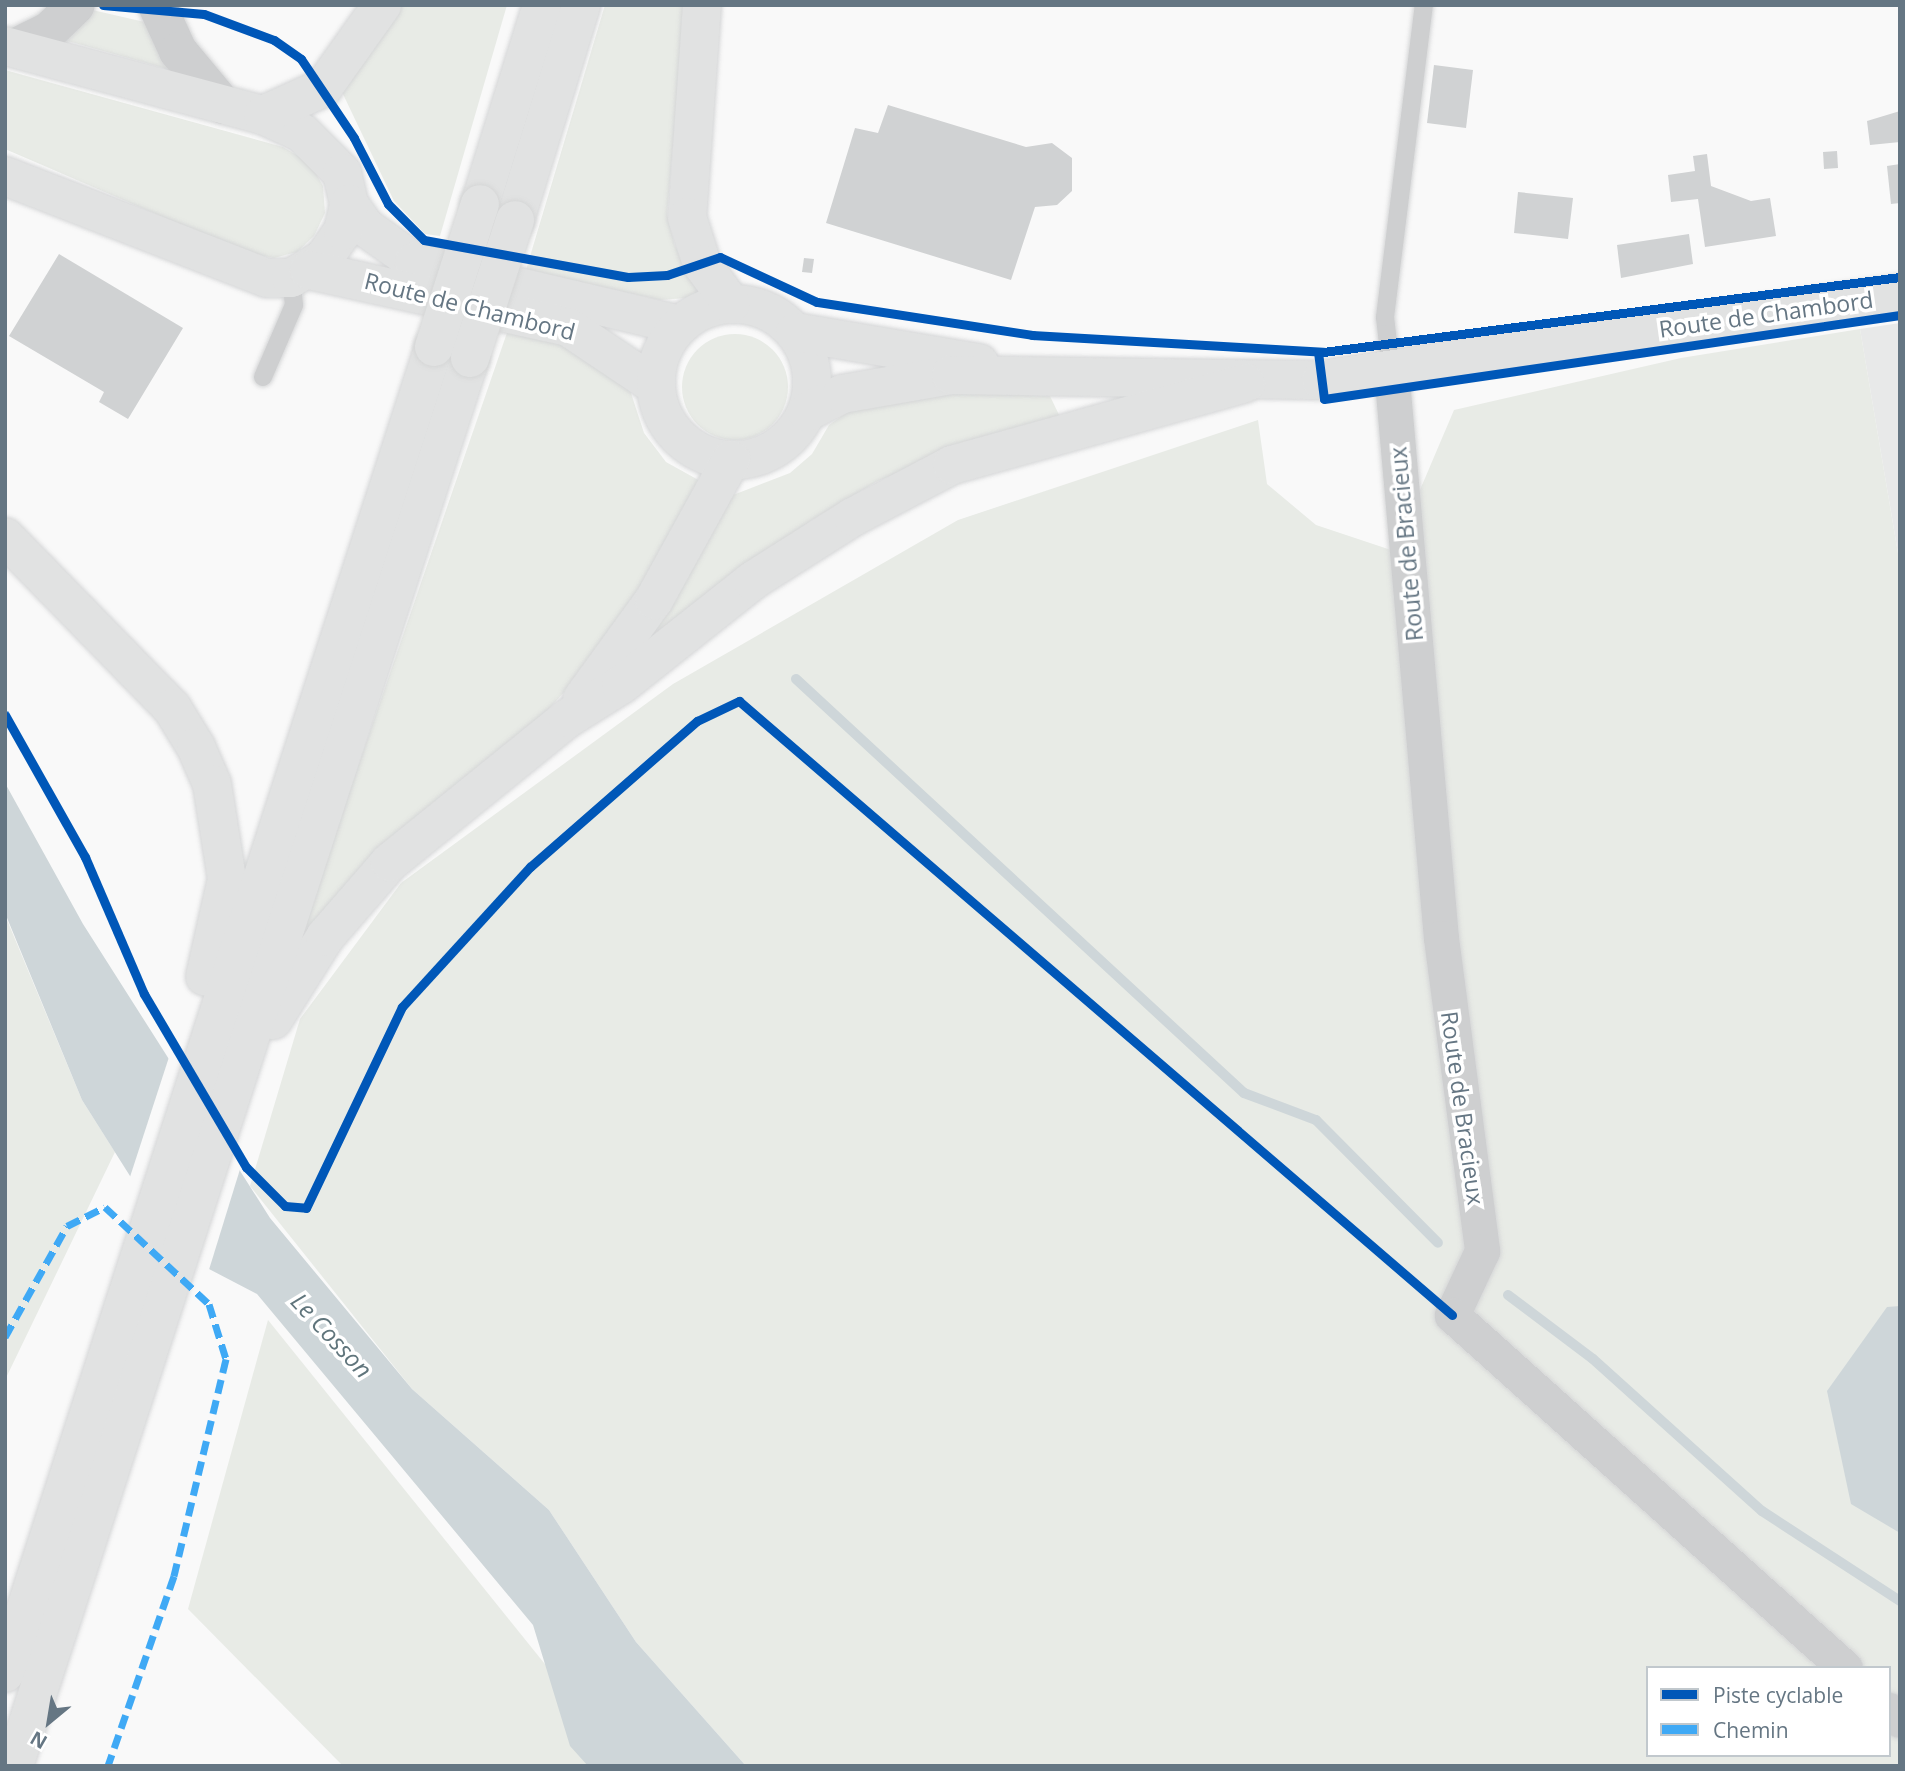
<!DOCTYPE html>
<html>
<head>
<meta charset="utf-8">
<style>
	body { margin:0 }
	#map { position:relative; width:1905px; height:1771px; overflow:hidden; background:#f9f9f9; font-family:"Open Sans",sans-serif }
	div>[style] { position:absolute }
	.built>* { inset:0; background:#e8e9e9 }
	.green>* { inset:0; background:#e8ebe6 }
	.round { border-radius:50% }
	.water>* { inset:0; background:#ced6d9 }
	.pier>* { inset:0; background:#f9f9f9 }
	.stream>* { height:10px; margin:-5px; padding:0 5px; transform-origin:5px; border-radius:5px; background:#ced6d9 }
	.building>* { inset:0; background:#d0d2d3 }
	.roads { filter:drop-shadow(0 0 2px #d5d6d7) drop-shadow(0 0 2px #d5d6d7) }
	.service>* { height:18px; margin:-9px; padding:0 9px; transform-origin:9px; border-radius:9px; background:#cecfd0 }
	.minor>* { height:35px; margin:-17.5px; padding:0 17.5px; transform-origin:17.5px; border-radius:17.5px; background:#cecfd0 }
	.tertiary>* { height:38px; margin:-19px; padding:0 19px; transform-origin:19px; border-radius:19px; background:#cecfd0 }
	.secondary>* { height:38px; margin:-19px; padding:0 19px; transform-origin:19px; border-radius:19px; background:#e1e2e2 }
	.secondary>.ring { margin:-19px; padding:0; box-sizing:content-box; background:none; border:38px solid #e1e2e2; border-radius:50% }
	.trunk>* { height:38px; margin:-19px; padding:0 19px; transform-origin:19px; border-radius:19px; background:#e1e2e2 }
	.bridges { filter:drop-shadow(0 0 2px #d5d6d6) drop-shadow(0 0 2px #d5d6d6) }
	.trunk-bridge>* { height:38px; margin:-19px; padding:0 19px; transform-origin:19px; border-radius:19px; background:#e1e2e2 }
	.quiet>* { height:7px; margin-top:-3.5px; transform-origin:0; background:repeating-linear-gradient(90deg,#3fa9f5 0 14px,transparent 0 21px) }
	.cycleway>* { height:9px; margin:-4.5px; padding:0 4.5px; transform-origin:4.5px; border-radius:4.5px; background:#0057b8 }
	span { translate:-50% -50%; white-space:nowrap; text-align:center; line-height:1.15; -webkit-text-stroke:7px #fff; paint-order:stroke }
	.street-label { font-size:23px; color:#657683 }
	.water-label { font-size:24px; color:#60757c; font-style:italic }
	.frame { position:absolute; inset:0; border:7px solid #657683; pointer-events:none }
	.legend { position:absolute; left:1646px; top:1666px; width:245px; height:91px; box-sizing:border-box; background:#fff; border:2px solid #c1c8cd; margin:0; padding:9px 12px; list-style:none; font-size:21px; color:#657683 }
	.legend li { display:flex; align-items:center; gap:14px; height:35px }
	.legend b { width:35px; border:2px solid #c1c8cd }
	.north { position:absolute; left:14px; top:1687px; width:70px; height:70px; -webkit-text-stroke:5px #fff; paint-order:stroke; rotate:210deg; font-size:19px; font-weight:700; line-height:28px; text-align:center; color:#657683 }
	.north::after { content:''; display:block; margin:auto; width:24px; height:32px; background:#657683; clip-path:polygon(50% 0,100% 100%,50% 72%,0 100%) }
</style>
</head>
<body>
<div id="map">
	<div class="built">
		<i style="clip-path:polygon(1900px 323px,1900px 565px,1860px 329px)"></i>
	</div>
	<div class="green">
		<i style="clip-path:polygon(397px 5px,507px 5px,440px 236px,425px 234px,394px 201px,342px 92px)"></i>
		<i style="clip-path:polygon(605px 5px,685px 5px,667px 215px,675px 246px,702px 292px,686px 298px,660px 300px,526px 270px)"></i>
		<i style="clip-path:polygon(88px 9px,149px 23px,171px 70px,57px 38px)"></i>
		<i style="clip-path:polygon(5px 70px,283px 147px,310px 163px,323px 186px,325px 213px,314px 236px,297px 252px,274px 258px,244px 252px,5px 149px)"></i>
		<i style="clip-path:polygon(510px 324px,590px 350px,630px 390px,644px 433px,666px 462px,702px 482px,636px 602px,577px 678px,524px 736px,306px 936px,300px 935px)"></i>
		<i style="clip-path:polygon(evenodd,1860px 329px,1900px 565px,1900px 1766px,746px 1766px,636px 1642px,549px 1510px,412px 1389px,250px 1186px,300px 1019px,401px 883px,673px 684px,958px 520px,1258px 420px,1267px 484px,1316px 525px,1394px 551px,1454px 410px,1681px 358px,1860px 329px,1648px 1668px,1889px 1668px,1889px 1755px,1648px 1755px,1648px 1668px)"></i>
		<i class="round" style="left:682px;top:334px;width:106px;height:106px"></i>
		<i style="clip-path:polygon(934px 392px,1050px 396px,1060px 417px,948px 451px,876px 482px,812px 520px,643px 649px,728px 497px,790px 473px,812px 454px,829px 425px,849px 411px)"></i>
		<i style="clip-path:polygon(5px 915px,82px 1100px,115px 1152px,5px 1380px)"></i>
		<i style="clip-path:polygon(268px 1320px,627px 1766px,343px 1766px,188px 1609px)"></i>
	</div>
	<div class="water">
		<i style="clip-path:polygon(5px 783px,83px 924px,270px 1218px,412px 1389px,549px 1510px,636px 1642px,746px 1766px,588px 1766px,570px 1746px,533px 1625px,257px 1294px,209px 1269px,130px 1176px,82px 1100px,5px 913px)"></i>
		<i style="clip-path:polygon(1900px 1306px,1900px 1533px,1851px 1504px,1827px 1391px,1887px 1307px)"></i>
	</div>
	<div class="pier">
		<i style="clip-path:polygon(170px 1054px,241px 1166px,208px 1273px,129px 1180px)"></i>
	</div>
	<div class="stream">
		<i style="left:796px;top:679px;width:610px;rotate:42.74deg"></i>
		<i style="left:1244px;top:1093px;width:77px;rotate:20.6deg"></i>
		<i style="left:1316px;top:1120px;width:173px;rotate:45.2deg"></i>
		<i style="left:1508px;top:1295px;width:106px;rotate:37deg"></i>
		<i style="left:1593px;top:1359px;width:227px;rotate:42deg"></i>
		<i style="left:1762px;top:1511px;width:165px;rotate:33.1deg"></i>
	</div>
	<div class="building">
		<i style="clip-path:polygon(1434px 65px,1473px 70px,1466px 128px,1427px 123px)"></i>
		<i style="clip-path:polygon(888px 105px,1026px 147px,1052px 143px,1072px 158px,1072px 191px,1057px 205px,1035px 207px,1011px 280px,826px 223px,855px 128px,878px 133px)"></i>
		<i style="clip-path:polygon(1900px 111px,1900px 142px,1870px 145px,1867px 121px)"></i>
		<i style="clip-path:polygon(1837px 151px,1838px 168px,1824px 169px,1823px 152px)"></i>
		<i style="clip-path:polygon(1707px 154px,1711px 186px,1751px 201px,1770px 198px,1776px 236px,1705px 247px,1698px 199px,1671px 202px,1668px 175px,1695px 171px,1693px 156px)"></i>
		<i style="clip-path:polygon(1900px 164px,1900px 203px,1891px 204px,1887px 166px)"></i>
		<i style="clip-path:polygon(1518px 192px,1573px 198px,1568px 239px,1514px 233px)"></i>
		<i style="clip-path:polygon(1689px 234px,1693px 264px,1621px 278px,1617px 245px)"></i>
		<i style="clip-path:polygon(59px 254px,183px 328px,128px 419px,99px 402px,104px 392px,9px 336px)"></i>
		<i style="clip-path:polygon(804px 258px,814px 259px,812px 273px,802px 272px)"></i>
	</div>
	<div class="roads">
		<div class="service">
			<i style="left:1391px;top:369px;width:52px;rotate:-96.6deg"></i>
			<i style="left:1385px;top:317px;width:314px;rotate:-82.9deg"></i>
			<i style="left:263px;top:377px;width:78px;rotate:-66.7deg"></i>
			<i style="left:294px;top:305px;width:27px;rotate:-96deg"></i>
		</div>
		<div class="minor">
			<i style="left:1391px;top:369px;width:571px;rotate:84.98deg"></i>
			<i style="left:1441px;top:938px;width:316px;rotate:82.5deg"></i>
			<i style="left:1482px;top:1251px;width:71px;rotate:115.1deg"></i>
			<i style="left:1452px;top:1315px;width:528px;rotate:41.93deg"></i>
			<i style="left:1889px;top:1710px;width:15px;rotate:42deg"></i>
		</div>
		<div class="tertiary">
			<i style="left:157px;top:5px;width:51px;rotate:65.5deg"></i>
			<i style="left:178px;top:51px;width:70px;rotate:50.2deg"></i>
			<i style="left:14px;top:48px;width:39px;rotate:-26deg"></i>
			<i style="left:49px;top:31px;width:37px;rotate:-44deg"></i>
		</div>
		<div class="secondary">
			<i style="left:5px;top:46px;width:267px;rotate:15deg"></i>
			<i style="left:263px;top:115px;width:43px;rotate:24.8deg"></i>
			<i style="left:302px;top:133px;width:57px;rotate:45deg"></i>
			<i style="left:342px;top:173px;width:32px;rotate:77deg"></i>
			<i style="left:349px;top:204px;width:28px;rotate:55deg"></i>
			<i style="left:365px;top:227px;width:60px;rotate:35.5deg"></i>
			<i style="left:414px;top:262px;width:273px;rotate:13.3deg"></i>
			<i style="left:5px;top:176px;width:281px;rotate:21.3deg"></i>
			<i style="left:267px;top:278px;width:24px"></i>
			<i style="left:291px;top:278px;width:39px;rotate:-31deg"></i>
			<i style="left:324px;top:258px;width:33px;rotate:-55deg"></i>
			<i style="left:343px;top:231px;width:28px;rotate:-77deg"></i>
			<i style="left:309px;top:270px;width:265px;rotate:12.4deg"></i>
			<i style="left:568px;top:327px;width:106px;rotate:33.8deg"></i>
			<i class="ring" style="left:656px;top:304px;width:118px;height:118px"></i>
			<i style="left:795px;top:332px;width:187px;rotate:9.6deg"></i>
			<i style="left:807px;top:412px;width:39px;rotate:-27deg"></i>
			<i style="left:842px;top:394px;width:111px;rotate:-9.9deg"></i>
			<i style="left:951px;top:375px;width:370px;rotate:0.8deg"></i>
			<i style="left:1321px;top:380px;width:585px;rotate:-8.45deg"></i>
		</div>
		<div class="trunk">
			<i style="left:702px;top:5px;width:213px;rotate:94deg"></i>
			<i style="left:687px;top:217px;width:49px;rotate:72.3deg"></i>
			<i style="left:702px;top:264px;width:49px;rotate:54.1deg"></i>
			<i style="left:263px;top:115px;width:66px;rotate:-24.2deg"></i>
			<i style="left:323px;top:88px;width:102px;rotate:-54.6deg"></i>
			<i style="left:480px;top:204px;width:208px;rotate:-72.7deg"></i>
			<i style="left:515px;top:220px;width:225px;rotate:-72.9deg"></i>
			<i style="left:5px;top:537px;width:239px;rotate:45.7deg"></i>
			<i style="left:172px;top:708px;width:46px;rotate:58.4deg"></i>
			<i style="left:196px;top:747px;width:40px;rotate:66.6deg"></i>
			<i style="left:212px;top:784px;width:96px;rotate:81deg"></i>
			<i style="left:227px;top:879px;width:100px;rotate:102.7deg"></i>
			<i style="left:582px;top:699px;width:122px;rotate:-54deg"></i>
			<i style="left:654px;top:600px;width:160px;rotate:-61.2deg"></i>
			<i style="left:273px;top:1020px;width:98px;rotate:-57.9deg"></i>
			<i style="left:325px;top:937px;width:99px;rotate:-49.1deg"></i>
			<i style="left:390px;top:862px;width:229px;rotate:-39deg"></i>
			<i style="left:568px;top:718px;width:62px;rotate:-31.9deg"></i>
			<i style="left:621px;top:685px;width:167px;rotate:-38.4deg"></i>
			<i style="left:752px;top:581px;width:120px;rotate:-32.4deg"></i>
			<i style="left:853px;top:517px;width:112px;rotate:-27.7deg"></i>
			<i style="left:952px;top:465px;width:305px;rotate:-15.6deg"></i>
			<i style="left:5px;top:1673px;width:1394px;rotate:-72.07deg"></i>
			<i style="left:14px;top:1766px;width:1480px;rotate:-72.05deg"></i>
		</div>
	</div>
	<div class="bridges">
		<div class="trunk-bridge">
			<i style="left:434px;top:347px;width:150px;rotate:-72.2deg"></i>
			<i style="left:470px;top:358px;width:145px;rotate:-71.9deg"></i>
		</div>
	</div>
	<div class="quiet">
		<i style="left:5px;top:1337px;width:127px;rotate:-60.8deg"></i>
		<i style="left:67px;top:1226px;width:42px;rotate:-26.6deg"></i>
		<i style="left:105px;top:1207px;width:142px;rotate:43deg"></i>
		<i style="left:209px;top:1304px;width:58px;rotate:72.8deg"></i>
		<i style="left:226px;top:1359px;width:223px;rotate:103.5deg"></i>
		<i style="left:174px;top:1576px;width:201px;rotate:109.2deg"></i>
	</div>
	<div class="cycleway">
		<i style="left:103px;top:5px;width:101px;rotate:5.1deg"></i>
		<i style="left:204px;top:14px;width:75px;rotate:20.4deg"></i>
		<i style="left:274px;top:40px;width:33px;rotate:35deg"></i>
		<i style="left:301px;top:59px;width:95px;rotate:56.1deg"></i>
		<i style="left:354px;top:138px;width:74px;rotate:62.7deg"></i>
		<i style="left:388px;top:204px;width:51px;rotate:45deg"></i>
		<i style="left:424px;top:240px;width:207px;rotate:10.3deg"></i>
		<i style="left:628px;top:277px;width:39px;rotate:-3deg"></i>
		<i style="left:667px;top:275px;width:56px;rotate:-18.8deg"></i>
		<i style="left:720px;top:257px;width:107px;rotate:24.9deg"></i>
		<i style="left:817px;top:302px;width:218px;rotate:8.7deg"></i>
		<i style="left:1032px;top:335px;width:291px;rotate:3.3deg"></i>
		<i style="left:1323px;top:352px;width:582px;rotate:-7.41deg"></i>
		<i style="left:1318px;top:352px;width:47px;rotate:82.7deg"></i>
		<i style="left:1324px;top:399px;width:582px;rotate:-8.3deg"></i>
		<i style="left:5px;top:715px;width:163px;rotate:60.6deg"></i>
		<i style="left:85px;top:857px;width:149px;rotate:66.7deg"></i>
		<i style="left:144px;top:994px;width:201px;rotate:59.5deg"></i>
		<i style="left:246px;top:1167px;width:55px;rotate:45deg"></i>
		<i style="left:285px;top:1206px;width:21px;rotate:5deg"></i>
		<i style="left:306px;top:1208px;width:223px;rotate:-64.5deg"></i>
		<i style="left:402px;top:1007px;width:190px;rotate:-47.6deg"></i>
		<i style="left:530px;top:867px;width:222px;rotate:-41.2deg"></i>
		<i style="left:697px;top:721px;width:47px;rotate:-25.5deg"></i>
		<i style="left:739px;top:701px;width:941px;rotate:40.73deg"></i>
	</div>
	<div class="street-label">
		<span style="left:470px;top:306px;rotate:14deg">Route de Chambord</span>
		<span style="left:1766px;top:314px;rotate:-8deg">Route de Chambord</span>
		<span style="left:1406px;top:544px;rotate:-95deg">Route de Bracieux</span>
		<span style="left:1463px;top:1108px;rotate:82deg">Route de Bracieux</span>
	</div>
	<div class="water-label">
		<span style="left:332px;top:1335px;rotate:47deg">Le Cosson</span>
	</div>
	<div class="frame"></div>
	<ul class="legend">
	<li><b style="height:9px;background:#0057b8"></b>Piste cyclable</li>
	<li><b style="height:9px;background:#3fa9f5"></b>Chemin</li>
	</ul>
	<div class="north">N</div>
</div>
</body>
</html>
